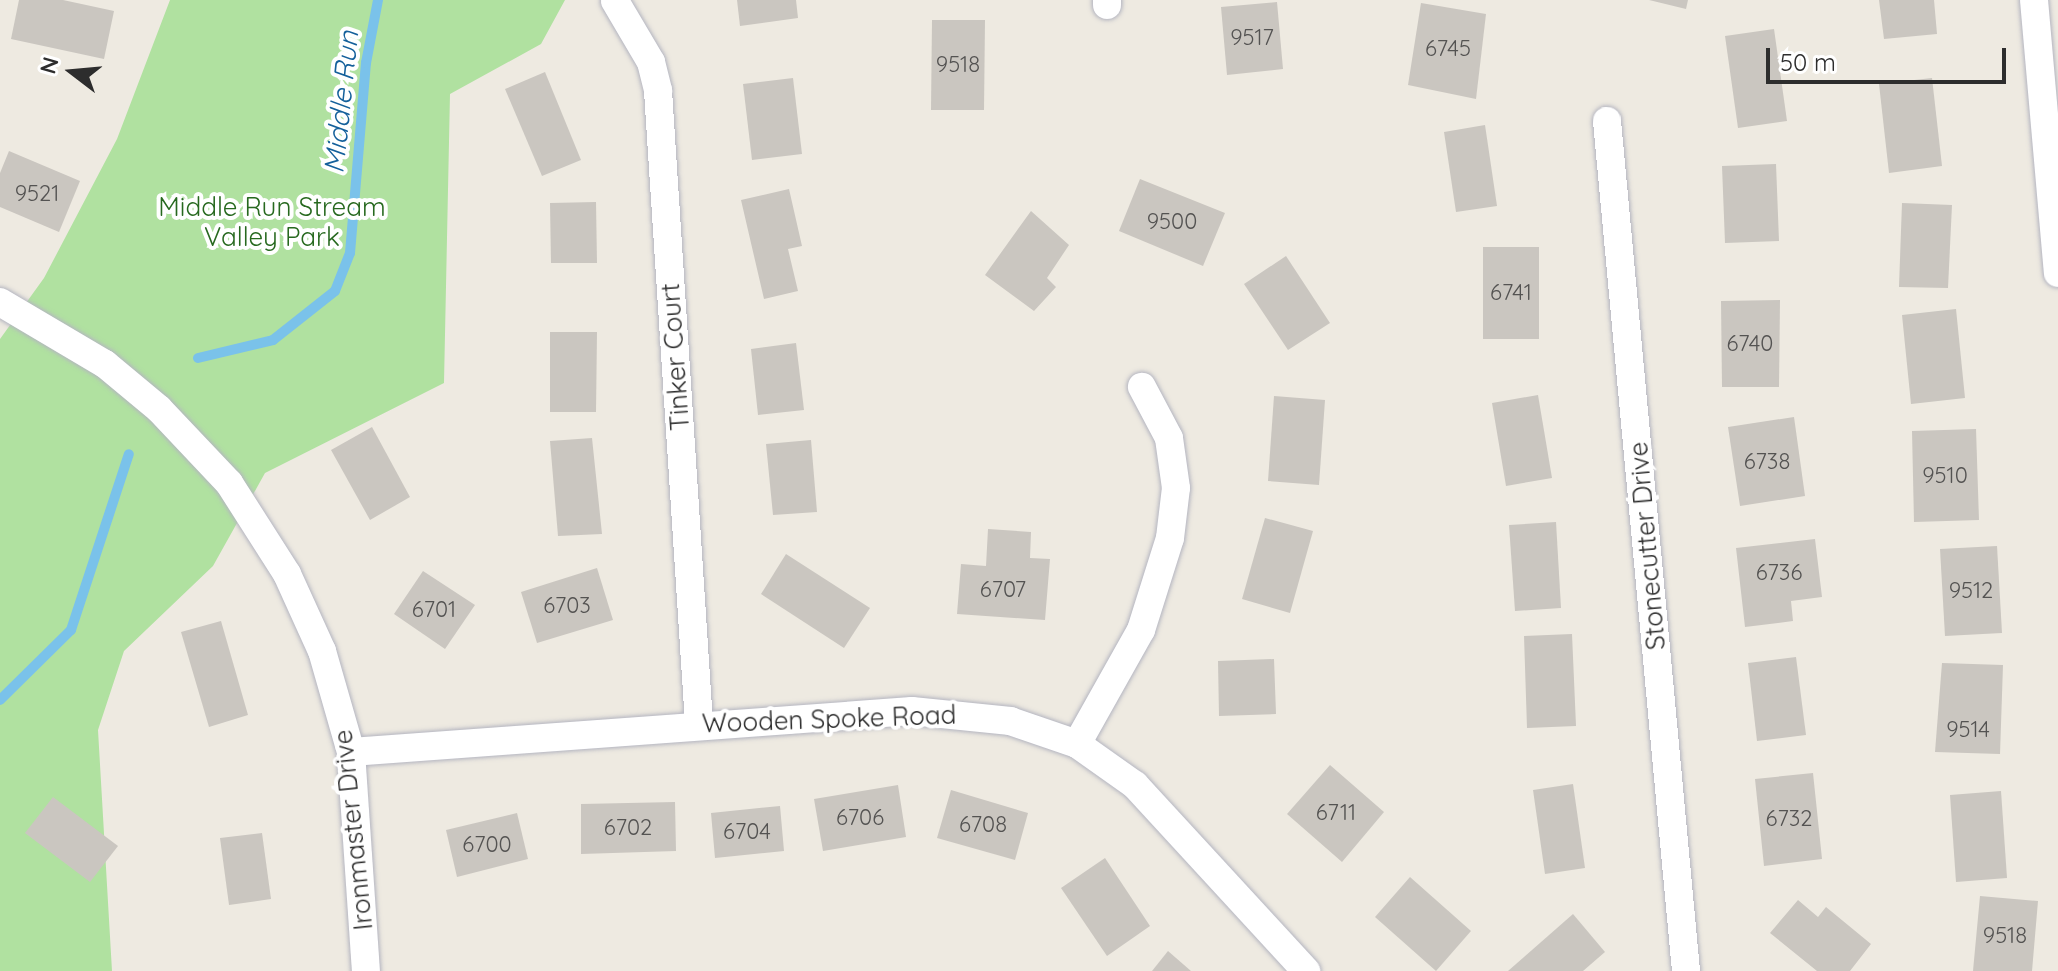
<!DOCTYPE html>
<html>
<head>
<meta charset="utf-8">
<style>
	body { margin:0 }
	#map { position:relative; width:2058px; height:971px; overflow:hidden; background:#eeeae1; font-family:Quicksand,sans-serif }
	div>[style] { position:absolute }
	.green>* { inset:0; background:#b0e1a0 }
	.stream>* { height:10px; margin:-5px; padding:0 5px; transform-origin:5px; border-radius:5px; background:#7ac2ea }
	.building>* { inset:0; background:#cac6c0 }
	.roads { filter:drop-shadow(0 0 2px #b4b5c0) drop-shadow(0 0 2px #b4b5c0) }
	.minor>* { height:28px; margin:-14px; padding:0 14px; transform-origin:14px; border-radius:14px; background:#fff }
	span { translate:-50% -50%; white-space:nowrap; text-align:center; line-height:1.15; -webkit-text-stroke:8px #fff; paint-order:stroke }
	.number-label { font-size:22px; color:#545352 }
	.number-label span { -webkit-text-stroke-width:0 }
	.park-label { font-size:26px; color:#27691f }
	.street-label { font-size:26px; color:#2d2d2d }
	.water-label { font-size:28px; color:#14609b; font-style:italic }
	.north { position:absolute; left:32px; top:32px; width:80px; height:80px; -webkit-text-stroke:6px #fff; paint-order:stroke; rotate:286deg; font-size:22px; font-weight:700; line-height:32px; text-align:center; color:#2d2d2d }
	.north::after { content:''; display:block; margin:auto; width:28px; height:36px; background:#2d2d2d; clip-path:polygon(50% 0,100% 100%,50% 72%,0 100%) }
	.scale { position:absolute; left:1766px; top:48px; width:240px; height:36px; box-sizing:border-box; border:4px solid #2d2d2d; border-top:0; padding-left:10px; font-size:24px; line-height:28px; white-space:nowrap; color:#2d2d2d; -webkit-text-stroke:6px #fff; paint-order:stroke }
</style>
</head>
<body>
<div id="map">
	<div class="green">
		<i style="clip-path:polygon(170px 0,565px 0,541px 44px,450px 94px,444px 383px,265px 473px,213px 566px,124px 651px,98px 730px,112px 971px,0 971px,0 339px,44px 278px,117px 139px)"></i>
	</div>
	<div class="stream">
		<i style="left:198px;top:358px;width:77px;rotate:-13.5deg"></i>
		<i style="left:273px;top:340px;width:79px;rotate:-38.3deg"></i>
		<i style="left:335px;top:291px;width:41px;rotate:-68.5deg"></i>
		<i style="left:350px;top:253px;width:191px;rotate:-85.2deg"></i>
		<i style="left:366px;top:63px;width:64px;rotate:-79.2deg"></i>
		<i style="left:0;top:700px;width:100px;rotate:-44.6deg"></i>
		<i style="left:71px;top:630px;width:185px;rotate:-71.8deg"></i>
	</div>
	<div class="building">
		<i style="clip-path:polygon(19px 0,63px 0,114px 11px,104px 59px,11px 39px)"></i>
		<i style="clip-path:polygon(737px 0,796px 0,798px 18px,740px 26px)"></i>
		<i style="clip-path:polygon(1649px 0,1688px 0,1686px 9px)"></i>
		<i style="clip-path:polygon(1879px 0,1934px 0,1937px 34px,1884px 39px)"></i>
		<i style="clip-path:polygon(1277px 2px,1283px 69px,1227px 75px,1221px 7px)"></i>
		<i style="clip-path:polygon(1421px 3px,1486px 14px,1476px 99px,1408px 85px)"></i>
		<i style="clip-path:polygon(932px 20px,985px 20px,984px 110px,931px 110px)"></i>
		<i style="clip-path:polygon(1774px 29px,1787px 121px,1738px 128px,1725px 36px)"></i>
		<i style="clip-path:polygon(545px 72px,581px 160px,542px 176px,505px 89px)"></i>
		<i style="clip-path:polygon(793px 78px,802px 154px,752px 160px,743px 84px)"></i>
		<i style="clip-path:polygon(1932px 78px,1942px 166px,1889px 173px,1879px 84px)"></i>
		<i style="clip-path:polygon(1485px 125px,1497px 206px,1456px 212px,1444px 132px)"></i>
		<i style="clip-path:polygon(9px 151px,80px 181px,59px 232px,0 207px,0 173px)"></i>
		<i style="clip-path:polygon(1776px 164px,1779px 241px,1725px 243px,1722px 166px)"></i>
		<i style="clip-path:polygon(1140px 179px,1225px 213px,1203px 266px,1119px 231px)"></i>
		<i style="clip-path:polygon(789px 189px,802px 246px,788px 249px,798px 291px,764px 299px,741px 200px)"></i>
		<i style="clip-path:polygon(596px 202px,597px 263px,551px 263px,550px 203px)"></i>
		<i style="clip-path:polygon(1902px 203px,1952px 205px,1948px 288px,1899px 287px)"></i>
		<i style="clip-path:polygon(1031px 211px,1069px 245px,1047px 278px,1056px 287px,1034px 311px,985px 275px)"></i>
		<i style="clip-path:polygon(1483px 247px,1539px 247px,1539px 339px,1483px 339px)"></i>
		<i style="clip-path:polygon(1286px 256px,1330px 323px,1288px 350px,1244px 284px)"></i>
		<i style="clip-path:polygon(1780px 300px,1779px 387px,1722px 387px,1721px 301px)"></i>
		<i style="clip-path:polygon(1956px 309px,1965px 398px,1911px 404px,1902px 315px)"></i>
		<i style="clip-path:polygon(550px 332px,597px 332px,596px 412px,550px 412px)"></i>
		<i style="clip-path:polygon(796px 343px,804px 410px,758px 415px,751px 349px)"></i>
		<i style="clip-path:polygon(1538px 395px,1552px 478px,1506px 486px,1492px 403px)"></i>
		<i style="clip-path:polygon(1274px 396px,1325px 400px,1319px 485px,1268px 481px)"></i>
		<i style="clip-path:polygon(1794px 417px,1805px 496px,1740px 506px,1728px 427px)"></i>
		<i style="clip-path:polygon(372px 427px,410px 497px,370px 520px,331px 450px)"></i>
		<i style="clip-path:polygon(1976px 429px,1979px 520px,1914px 522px,1912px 431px)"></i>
		<i style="clip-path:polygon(592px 438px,602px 534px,558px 536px,550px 441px)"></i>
		<i style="clip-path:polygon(811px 440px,817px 512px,773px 515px,766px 444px)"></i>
		<i style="clip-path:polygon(1265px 518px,1313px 531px,1290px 613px,1242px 599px)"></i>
		<i style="clip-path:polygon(1556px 522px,1561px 608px,1515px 611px,1509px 525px)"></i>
		<i style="clip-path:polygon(988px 529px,1031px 532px,1030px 558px,1050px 559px,1045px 620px,957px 614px,961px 564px,986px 566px)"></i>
		<i style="clip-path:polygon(1815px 539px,1822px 597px,1791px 601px,1793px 621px,1745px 627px,1736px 548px)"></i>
		<i style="clip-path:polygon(1997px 546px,2002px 633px,1945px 636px,1940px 549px)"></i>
		<i style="clip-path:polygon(786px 554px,870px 608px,844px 648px,761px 594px)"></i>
		<i style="clip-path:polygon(597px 568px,613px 620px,537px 643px,521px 592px)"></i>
		<i style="clip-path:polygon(423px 571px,475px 605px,445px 649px,394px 614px)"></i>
		<i style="clip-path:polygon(221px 621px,248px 715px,209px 727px,181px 632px)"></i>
		<i style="clip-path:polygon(1572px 634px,1576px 726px,1527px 728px,1524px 636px)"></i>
		<i style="clip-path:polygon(1796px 657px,1806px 735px,1757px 741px,1748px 663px)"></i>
		<i style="clip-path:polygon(1274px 659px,1276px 714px,1219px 716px,1218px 661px)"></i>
		<i style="clip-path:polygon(1942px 663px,2003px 665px,2000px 754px,1935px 752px)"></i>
		<i style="clip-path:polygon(1330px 765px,1384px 812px,1342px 862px,1287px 814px)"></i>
		<i style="clip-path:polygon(1813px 773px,1822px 859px,1764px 866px,1755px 779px)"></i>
		<i style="clip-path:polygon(1573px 784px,1585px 868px,1545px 874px,1533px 790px)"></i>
		<i style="clip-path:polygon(898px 785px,906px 837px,823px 851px,814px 799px)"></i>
		<i style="clip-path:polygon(951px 790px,1028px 813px,1015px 860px,937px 838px)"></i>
		<i style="clip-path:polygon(2001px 791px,2007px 878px,1956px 882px,1950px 795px)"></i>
		<i style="clip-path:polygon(53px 797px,118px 846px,90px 882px,25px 833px)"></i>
		<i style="clip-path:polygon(675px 802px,676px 851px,581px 854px,581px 804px)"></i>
		<i style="clip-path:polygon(780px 806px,784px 851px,715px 858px,711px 813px)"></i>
		<i style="clip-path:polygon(517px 813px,528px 859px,457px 877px,446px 830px)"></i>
		<i style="clip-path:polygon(262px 833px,271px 899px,229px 905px,220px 838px)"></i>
		<i style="clip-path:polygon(1105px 858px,1150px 926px,1107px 956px,1061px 888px)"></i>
		<i style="clip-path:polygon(1410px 877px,1471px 931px,1436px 971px,1375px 917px)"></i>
		<i style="clip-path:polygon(1980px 896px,2038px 901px,2032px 971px,1973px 971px)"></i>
		<i style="clip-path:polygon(1798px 900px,1818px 917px,1826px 907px,1871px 944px,1850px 971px,1817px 971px,1770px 933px)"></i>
		<i style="clip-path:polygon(1573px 914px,1605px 952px,1583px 971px,1508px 971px)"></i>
		<i style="clip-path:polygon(1168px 951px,1191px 971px,1152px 971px)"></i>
	</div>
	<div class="roads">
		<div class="minor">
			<i style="left:1107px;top:0;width:5px;rotate:90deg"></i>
			<i style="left:2034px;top:0;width:274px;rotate:85deg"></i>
			<i style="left:615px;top:1px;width:71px;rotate:59.5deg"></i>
			<i style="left:651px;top:62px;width:30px;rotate:76deg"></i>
			<i style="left:658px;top:91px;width:633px;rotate:86.29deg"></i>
			<i style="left:1607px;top:121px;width:854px;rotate:84.69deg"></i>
			<i style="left:0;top:302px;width:122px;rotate:30.6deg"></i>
			<i style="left:105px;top:364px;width:70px;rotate:39.8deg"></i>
			<i style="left:159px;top:409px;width:102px;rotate:46.6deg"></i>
			<i style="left:229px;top:483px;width:108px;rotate:57.5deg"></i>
			<i style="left:287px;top:574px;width:85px;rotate:65.6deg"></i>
			<i style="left:322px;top:651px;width:105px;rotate:74deg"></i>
			<i style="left:351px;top:752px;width:220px;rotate:86.1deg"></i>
			<i style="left:1077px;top:744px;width:131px;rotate:-60.7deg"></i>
			<i style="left:1141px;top:630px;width:96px;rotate:-72.5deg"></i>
			<i style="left:1170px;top:538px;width:50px;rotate:-83.2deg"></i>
			<i style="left:1176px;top:488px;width:50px;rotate:-98deg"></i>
			<i style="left:1169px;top:438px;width:58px;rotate:-117.9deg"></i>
			<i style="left:351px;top:752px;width:562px;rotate:-4.18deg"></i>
			<i style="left:912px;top:711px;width:99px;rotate:5.8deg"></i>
			<i style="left:1010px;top:721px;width:71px;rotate:18.9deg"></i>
			<i style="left:1077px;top:744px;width:71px;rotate:35.3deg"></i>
			<i style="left:1135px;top:785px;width:253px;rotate:47.4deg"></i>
		</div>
	</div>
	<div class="number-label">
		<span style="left:1252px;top:38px">9517</span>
		<span style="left:1448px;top:49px">6745</span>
		<span style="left:958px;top:65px">9518</span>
		<span style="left:37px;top:194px">9521</span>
		<span style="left:1172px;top:222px">9500</span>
		<span style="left:1511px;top:293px">6741</span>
		<span style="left:1750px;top:344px">6740</span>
		<span style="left:1767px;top:462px">6738</span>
		<span style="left:1945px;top:476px">9510</span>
		<span style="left:1779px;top:573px">6736</span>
		<span style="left:1003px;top:590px">6707</span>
		<span style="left:1971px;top:591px">9512</span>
		<span style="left:567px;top:606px">6703</span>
		<span style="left:434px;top:610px">6701</span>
		<span style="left:1968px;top:730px">9514</span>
		<span style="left:1336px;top:813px">6711</span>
		<span style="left:860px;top:818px">6706</span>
		<span style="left:1789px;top:819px">6732</span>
		<span style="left:983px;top:825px">6708</span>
		<span style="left:628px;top:828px">6702</span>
		<span style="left:747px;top:832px">6704</span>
		<span style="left:487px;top:845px">6700</span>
		<span style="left:2005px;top:936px">9518</span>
	</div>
	<div class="park-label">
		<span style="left:272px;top:222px">Middle Run Stream<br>Valley Park</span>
	</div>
	<div class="street-label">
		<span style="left:675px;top:357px;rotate:-94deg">Tinker Court</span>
		<span style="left:1647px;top:546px;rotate:-95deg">Stonecutter Drive</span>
		<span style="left:829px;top:719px;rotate:-2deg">Wooden Spoke Road</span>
		<span style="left:353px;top:830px;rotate:-96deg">Ironmaster Drive</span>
	</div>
	<div class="water-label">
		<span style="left:341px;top:102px;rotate:-84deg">Middle Run</span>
	</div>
	<div class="north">N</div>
	<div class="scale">50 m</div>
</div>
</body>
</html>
